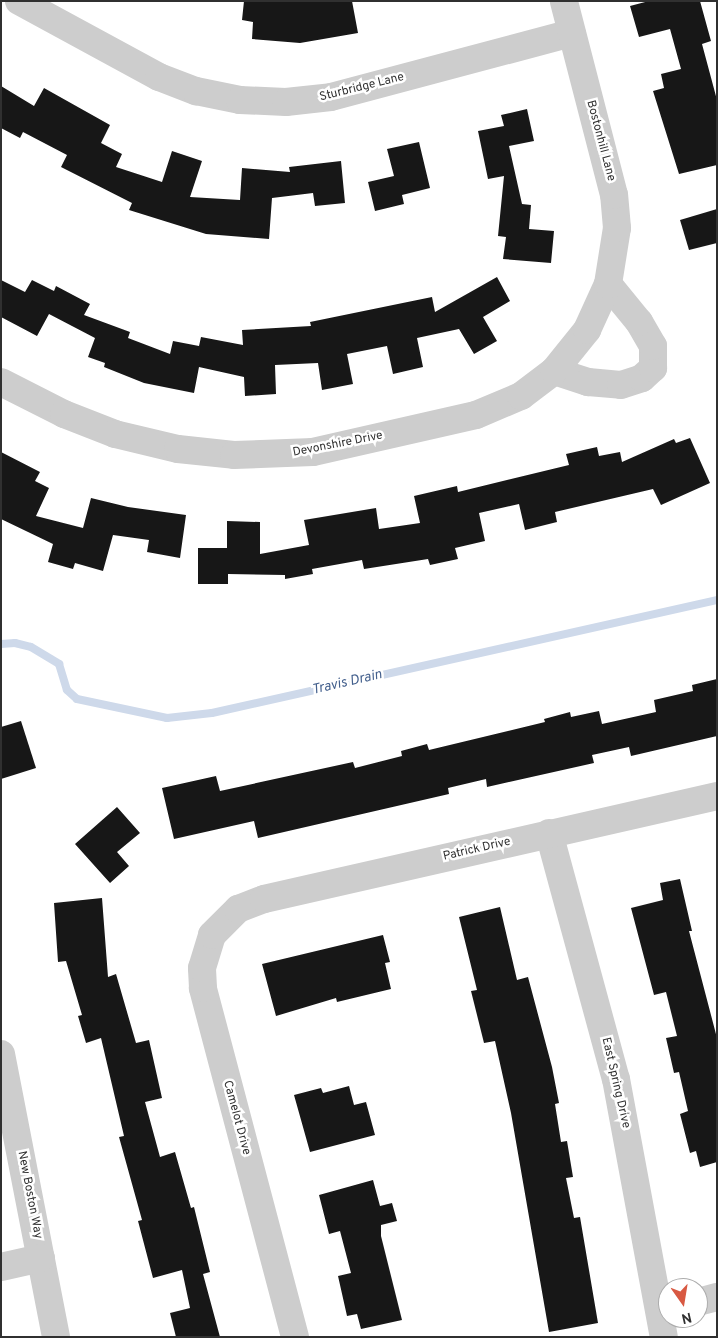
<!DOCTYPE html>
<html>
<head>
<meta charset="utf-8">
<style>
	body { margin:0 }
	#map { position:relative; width:718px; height:1338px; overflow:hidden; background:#fff; font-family:Overpass,sans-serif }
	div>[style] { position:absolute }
	.stream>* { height:8px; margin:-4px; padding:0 4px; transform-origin:4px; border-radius:4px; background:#ced9ea }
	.building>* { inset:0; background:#171717 }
	.minor>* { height:28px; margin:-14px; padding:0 14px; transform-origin:14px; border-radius:14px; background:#cdcdcd }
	span { translate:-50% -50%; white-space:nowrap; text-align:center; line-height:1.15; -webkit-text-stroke:5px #fff; paint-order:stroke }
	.street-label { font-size:12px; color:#303030 }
	.water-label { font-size:14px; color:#44608d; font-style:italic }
	.frame { position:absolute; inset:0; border:2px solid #303030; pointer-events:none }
	.north { position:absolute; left:658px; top:1278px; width:50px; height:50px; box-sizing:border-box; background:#fff; border:1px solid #acacac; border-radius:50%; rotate:167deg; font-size:14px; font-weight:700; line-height:20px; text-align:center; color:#303030 }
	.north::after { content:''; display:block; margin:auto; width:18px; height:22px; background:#d85942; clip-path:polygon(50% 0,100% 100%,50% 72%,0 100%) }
</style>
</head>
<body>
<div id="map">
	<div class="stream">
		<i style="left:1px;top:644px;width:14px;rotate:-4deg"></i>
		<i style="left:15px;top:643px;width:16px;rotate:14deg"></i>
		<i style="left:31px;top:647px;width:33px;rotate:31deg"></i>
		<i style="left:59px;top:664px;width:27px;rotate:73deg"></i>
		<i style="left:67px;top:690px;width:13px;rotate:42deg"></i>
		<i style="left:77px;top:699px;width:92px;rotate:11.9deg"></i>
		<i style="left:167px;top:718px;width:45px;rotate:-6.3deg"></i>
		<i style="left:212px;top:713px;width:517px;rotate:-12.61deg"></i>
	</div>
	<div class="building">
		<i style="clip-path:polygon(244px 1px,352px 1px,358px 33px,300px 43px,252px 39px,253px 22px,242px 20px)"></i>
		<i style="clip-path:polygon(649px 1px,700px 1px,711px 41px,702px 44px,717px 100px,717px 165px,679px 174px,653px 91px,664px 88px,661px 74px,681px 69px,670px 29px,639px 37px,630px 6px)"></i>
		<i style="clip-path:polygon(1px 86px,34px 106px,44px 88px,110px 125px,101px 143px,122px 154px,116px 167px,162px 182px,172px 151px,202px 161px,190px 197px,240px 200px,242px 168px,290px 172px,289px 167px,341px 161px,345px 203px,315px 206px,313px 193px,272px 198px,269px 239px,206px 234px,129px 210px,132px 203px,61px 167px,67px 155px,23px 132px,20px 138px,1px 128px)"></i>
		<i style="clip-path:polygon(527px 109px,534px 141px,509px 146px,522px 204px,531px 205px,529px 229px,554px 231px,551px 263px,503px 259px,506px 237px,498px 236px,504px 176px,488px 179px,478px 131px,504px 126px,501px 115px)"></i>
		<i style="clip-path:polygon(419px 142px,430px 188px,402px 195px,404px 204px,375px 211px,368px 182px,394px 176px,387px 149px)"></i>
		<i style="clip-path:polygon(717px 209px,717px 243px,689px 250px,680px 220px)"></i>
		<i style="clip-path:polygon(497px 277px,510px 301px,483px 317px,497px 341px,474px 354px,459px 329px,417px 338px,423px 367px,393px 374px,387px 346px,347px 354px,353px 384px,322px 390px,318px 363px,275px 365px,276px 394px,245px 396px,244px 377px,199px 367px,194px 393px,144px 383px,104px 367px,105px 363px,88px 357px,95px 338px,49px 314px,37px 336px,1px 317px,1px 280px,25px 292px,32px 280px,54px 291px,56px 286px,90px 304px,84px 315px,130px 332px,128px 338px,170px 354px,173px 341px,199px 346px,201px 337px,243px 345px,242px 330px,311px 326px,310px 322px,432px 297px,435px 312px)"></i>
		<i style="clip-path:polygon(690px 438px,710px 483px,661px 505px,653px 489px,555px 512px,557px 522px,525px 530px,519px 504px,479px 513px,485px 541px,455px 548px,458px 559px,430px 565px,428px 559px,364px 569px,362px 560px,312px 569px,313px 574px,285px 579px,285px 575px,228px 574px,228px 584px,198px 584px,198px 548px,227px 548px,227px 521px,260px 522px,260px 554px,309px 545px,304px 520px,376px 508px,379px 529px,420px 523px,414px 496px,457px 486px,458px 492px,569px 465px,566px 454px,597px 447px,599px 456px,620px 452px,622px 462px,674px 439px,676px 443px)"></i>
		<i style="clip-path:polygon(1px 452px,40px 472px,35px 481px,49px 488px,36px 516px,83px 528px,91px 498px,128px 507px,186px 515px,180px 558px,147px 552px,149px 540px,113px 535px,103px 571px,75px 563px,73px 569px,48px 562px,53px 544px,1px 519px)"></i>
		<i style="clip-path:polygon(717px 679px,717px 736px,631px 756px,629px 747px,592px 755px,594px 763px,487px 787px,486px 779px,448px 788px,449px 794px,258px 838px,254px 821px,174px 839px,162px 788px,216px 776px,220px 791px,353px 762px,355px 768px,402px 756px,401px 751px,427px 744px,429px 750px,545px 722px,544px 719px,570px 712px,571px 717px,599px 711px,602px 724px,656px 712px,654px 700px,693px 691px,692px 685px)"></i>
		<i style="clip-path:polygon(21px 721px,36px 768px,1px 779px,1px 727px)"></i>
		<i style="clip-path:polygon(117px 807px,140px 833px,117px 852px,129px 866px,110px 883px,75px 844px)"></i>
		<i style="clip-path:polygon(680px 879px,692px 931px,689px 931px,717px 1038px,717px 1162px,700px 1167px,696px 1151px,690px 1153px,680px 1114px,688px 1111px,679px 1072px,674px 1073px,666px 1038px,677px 1036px,666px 992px,654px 995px,631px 908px,663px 900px,660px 883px)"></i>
		<i style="clip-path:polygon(102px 898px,108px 977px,116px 974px,136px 1043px,149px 1040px,162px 1098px,145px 1102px,160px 1157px,175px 1152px,191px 1208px,194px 1207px,210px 1272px,203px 1274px,220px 1337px,176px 1337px,170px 1313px,190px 1308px,182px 1270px,153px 1278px,138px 1221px,142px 1220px,119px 1137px,124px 1136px,101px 1038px,86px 1043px,78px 1016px,82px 1015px,66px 961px,58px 962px,54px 903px)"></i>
		<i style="clip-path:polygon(500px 907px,517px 980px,528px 977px,552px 1067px,559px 1103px,555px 1104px,561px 1142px,567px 1141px,573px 1177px,566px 1178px,574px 1218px,580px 1217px,598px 1323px,549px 1332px,511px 1113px,495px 1041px,484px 1043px,471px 991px,477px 990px,459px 917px)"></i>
		<i style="clip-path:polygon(383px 935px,390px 962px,385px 963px,391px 989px,337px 1002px,336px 998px,276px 1016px,262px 964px)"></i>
		<i style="clip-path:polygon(349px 1086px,354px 1105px,366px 1102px,375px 1135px,310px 1152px,294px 1095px,321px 1088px,323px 1093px)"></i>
		<i style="clip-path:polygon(373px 1180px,380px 1206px,392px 1203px,397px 1221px,381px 1225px,381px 1236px,402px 1320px,361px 1329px,357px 1314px,347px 1316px,338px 1276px,351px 1273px,340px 1231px,329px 1234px,319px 1195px)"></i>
	</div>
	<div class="minor">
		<i style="left:19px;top:1px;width:159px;rotate:28.5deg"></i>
		<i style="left:159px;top:77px;width:40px;rotate:21deg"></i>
		<i style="left:196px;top:91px;width:45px;rotate:11.6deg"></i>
		<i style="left:240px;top:100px;width:46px;rotate:2.5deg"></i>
		<i style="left:286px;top:102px;width:45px;rotate:-6.3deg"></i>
		<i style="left:331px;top:97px;width:249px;rotate:-14.9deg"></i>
		<i style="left:554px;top:371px;width:36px;rotate:18deg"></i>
		<i style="left:588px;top:382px;width:33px;rotate:5deg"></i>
		<i style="left:621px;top:385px;width:22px;rotate:-18deg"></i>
		<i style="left:642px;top:378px;width:15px;rotate:-42deg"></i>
		<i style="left:653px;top:368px;width:22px;rotate:-90deg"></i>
		<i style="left:653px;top:346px;width:28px;rotate:-120deg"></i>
		<i style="left:639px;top:322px;width:49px;rotate:-129.2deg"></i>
		<i style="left:1px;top:382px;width:71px;rotate:26.9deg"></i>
		<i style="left:64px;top:414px;width:55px;rotate:21.4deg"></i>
		<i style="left:115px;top:434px;width:65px;rotate:13.4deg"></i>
		<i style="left:178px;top:449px;width:56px;rotate:6.1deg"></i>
		<i style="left:234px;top:455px;width:79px;rotate:-2.2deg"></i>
		<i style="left:313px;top:452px;width:167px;rotate:-12.8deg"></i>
		<i style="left:476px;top:415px;width:49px;rotate:-22.9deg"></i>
		<i style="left:521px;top:396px;width:41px;rotate:-37.1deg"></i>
		<i style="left:554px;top:371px;width:53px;rotate:-51.2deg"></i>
		<i style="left:587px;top:330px;width:51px;rotate:-65.5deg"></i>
		<i style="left:608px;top:284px;width:57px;rotate:-80.9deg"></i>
		<i style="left:617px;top:228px;width:33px;rotate:-95deg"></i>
		<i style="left:614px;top:195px;width:200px;rotate:-104.5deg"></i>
		<i style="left:549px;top:833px;width:255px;rotate:74.8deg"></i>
		<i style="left:616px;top:1079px;width:262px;rotate:79.5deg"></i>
		<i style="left:1px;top:1054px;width:288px;rotate:79deg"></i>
		<i style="left:1px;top:1267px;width:41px;rotate:-12.7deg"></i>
		<i style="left:698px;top:1302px;width:20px;rotate:-15deg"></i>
		<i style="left:295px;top:1337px;width:361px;rotate:-104.8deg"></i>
		<i style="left:203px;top:988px;width:20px;rotate:-93deg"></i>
		<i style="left:202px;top:968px;width:34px;rotate:-73deg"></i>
		<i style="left:212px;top:935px;width:37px;rotate:-45deg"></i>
		<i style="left:238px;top:909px;width:28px;rotate:-21deg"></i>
		<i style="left:264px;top:899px;width:465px;rotate:-12.8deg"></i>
	</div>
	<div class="street-label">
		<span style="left:362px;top:88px;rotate:-14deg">Sturbridge Lane</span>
		<span style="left:600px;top:141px;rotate:75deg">Bostonhill Lane</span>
		<span style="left:338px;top:445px;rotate:-11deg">Devonshire Drive</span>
		<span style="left:477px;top:850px;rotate:-13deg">Patrick Drive</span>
		<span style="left:615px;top:1083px;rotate:77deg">East Spring Drive</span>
		<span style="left:236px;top:1118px;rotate:75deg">Camelot Drive</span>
		<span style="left:29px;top:1195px;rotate:79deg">New Boston Way</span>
	</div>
	<div class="water-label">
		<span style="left:347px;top:683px;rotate:-13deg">Travis Drain</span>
	</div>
	<div class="frame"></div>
	<div class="north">N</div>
</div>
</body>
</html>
